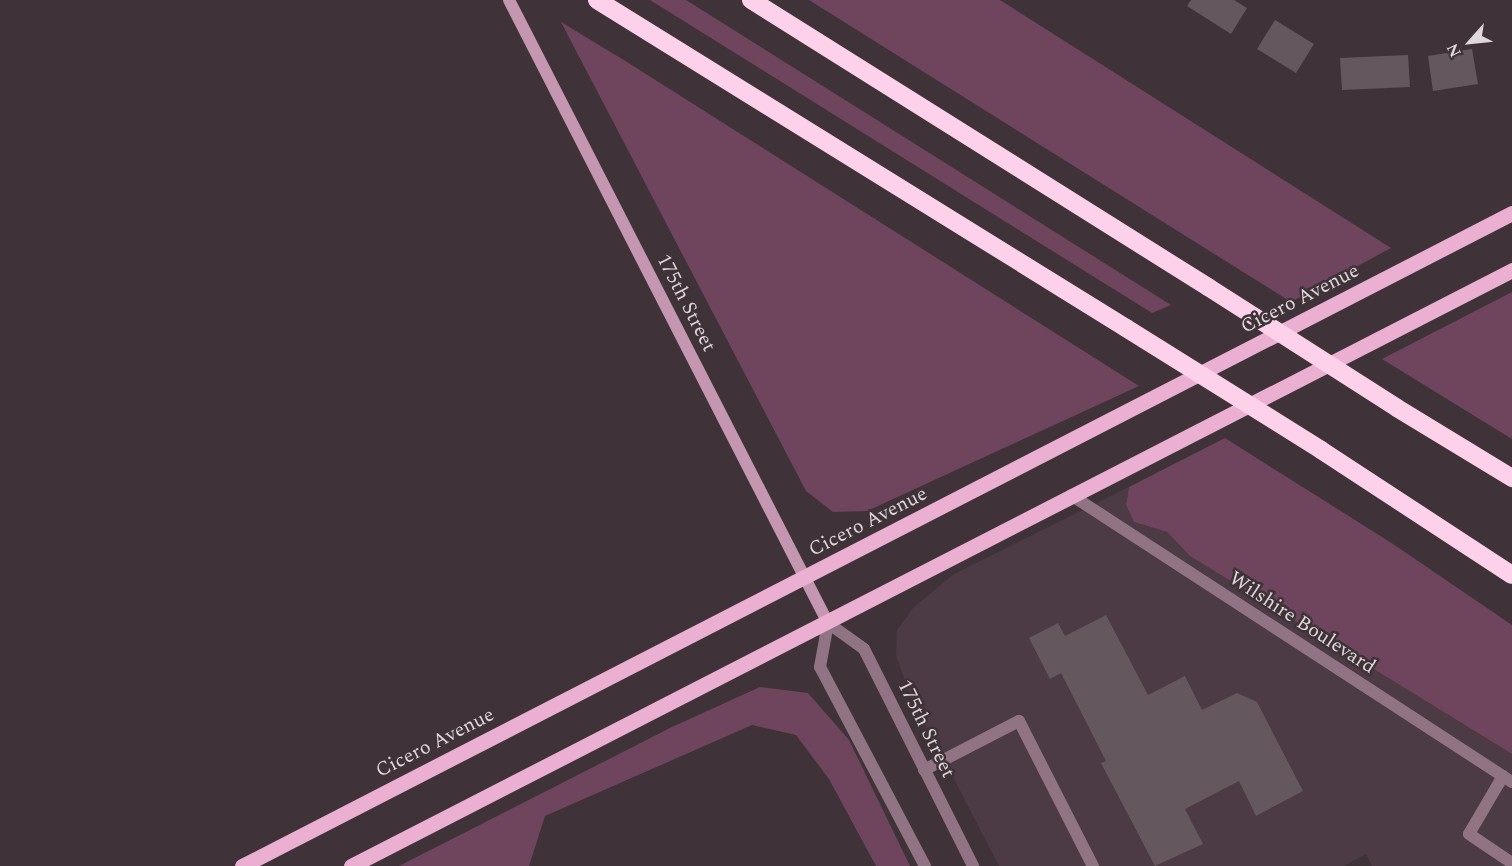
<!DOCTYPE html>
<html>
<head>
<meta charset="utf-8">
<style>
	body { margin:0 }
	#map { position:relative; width:1512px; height:866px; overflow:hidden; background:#3f3339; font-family:Spectral,serif }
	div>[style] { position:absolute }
	.built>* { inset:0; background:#4c3a44 }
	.green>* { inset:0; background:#6e455d }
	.building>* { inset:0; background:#65575e }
	.service>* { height:12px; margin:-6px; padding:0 6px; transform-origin:6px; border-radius:6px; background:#917484 }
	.minor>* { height:12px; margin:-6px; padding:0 6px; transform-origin:6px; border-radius:6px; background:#917484 }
	.tertiary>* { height:12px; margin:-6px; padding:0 6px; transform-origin:6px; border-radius:6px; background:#917484 }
	.secondary>* { height:12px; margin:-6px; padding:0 6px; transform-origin:6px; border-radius:6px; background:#c496b0 }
	.primary>* { height:15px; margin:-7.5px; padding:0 7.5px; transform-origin:7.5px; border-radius:7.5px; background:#ebb0d1 }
	.motorway>* { height:18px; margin:-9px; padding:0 9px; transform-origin:9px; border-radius:9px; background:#fdd1e9 }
	.motorway-bridge>* { height:18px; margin:-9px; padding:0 9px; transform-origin:9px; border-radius:9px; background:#fdd1e9 }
	span { translate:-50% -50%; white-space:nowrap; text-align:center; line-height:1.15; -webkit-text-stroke:5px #3f3339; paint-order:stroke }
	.street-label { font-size:20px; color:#dfd7db }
	.north { position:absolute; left:1440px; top:12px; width:60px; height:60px; -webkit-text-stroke:4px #3f3339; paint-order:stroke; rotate:243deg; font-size:16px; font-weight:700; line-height:24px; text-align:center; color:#dfd7db }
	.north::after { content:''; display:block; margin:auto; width:21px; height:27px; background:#dfd7db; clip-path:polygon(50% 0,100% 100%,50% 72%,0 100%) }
</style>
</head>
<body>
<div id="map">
	<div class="built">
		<i style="clip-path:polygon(1129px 487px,1126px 505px,1134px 522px,1167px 532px,1190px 556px,1512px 754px,1512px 866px,1372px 866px,1366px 854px,1344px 866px,999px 866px,909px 692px,896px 655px,897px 630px,913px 608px,954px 574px)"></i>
	</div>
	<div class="green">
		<i style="clip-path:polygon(650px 0,686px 0,1171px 305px,1152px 313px)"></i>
		<i style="clip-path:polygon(809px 0,1000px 0,1391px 248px,1291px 302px)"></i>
		<i style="clip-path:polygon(561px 22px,627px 62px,1139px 386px,867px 511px,833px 512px,806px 491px)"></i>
		<i style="clip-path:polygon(1512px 292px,1512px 439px,1382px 359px)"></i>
		<i style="clip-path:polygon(1225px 438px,1393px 544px,1512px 625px,1512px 754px,1190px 556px,1167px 532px,1134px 522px,1126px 505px,1129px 487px)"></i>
		<i style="clip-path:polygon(760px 687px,808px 693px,849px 740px,910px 866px,876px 866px,829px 779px,796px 735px,752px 725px,545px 816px,529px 866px,399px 866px,672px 727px)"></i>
	</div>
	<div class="building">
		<i style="clip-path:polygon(1191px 0,1234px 0,1247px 8px,1231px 34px,1187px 6px)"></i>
		<i style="clip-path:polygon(1275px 20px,1314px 44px,1296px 73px,1257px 49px)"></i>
		<i style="clip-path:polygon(1472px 49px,1478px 84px,1433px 91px,1428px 56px)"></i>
		<i style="clip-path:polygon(1408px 55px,1410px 87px,1342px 90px,1340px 58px)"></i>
		<i style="clip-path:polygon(1106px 615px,1148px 695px,1185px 676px,1202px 710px,1237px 693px,1257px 702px,1303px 791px,1256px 816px,1239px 781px,1185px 809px,1203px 844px,1155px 866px,1101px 763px,1106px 761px,1061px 673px,1050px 679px,1029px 638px,1058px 623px,1065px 636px)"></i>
	</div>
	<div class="service">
		<i style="left:924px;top:770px;width:107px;rotate:-27.3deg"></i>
		<i style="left:1019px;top:721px;width:163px;rotate:63deg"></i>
		<i style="left:1503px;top:776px;width:67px;rotate:120.4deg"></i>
		<i style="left:1469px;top:834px;width:52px;rotate:34deg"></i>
	</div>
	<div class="minor">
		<i style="left:1071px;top:495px;width:526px;rotate:33.06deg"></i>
	</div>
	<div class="tertiary">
		<i style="left:925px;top:866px;width:225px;rotate:-117.8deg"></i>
		<i style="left:820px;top:667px;width:45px;rotate:-79.7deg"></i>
		<i style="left:828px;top:623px;width:44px;rotate:35.8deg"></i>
		<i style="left:864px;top:649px;width:243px;rotate:63.3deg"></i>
	</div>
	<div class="secondary">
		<i style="left:509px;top:0;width:700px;rotate:62.89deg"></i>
	</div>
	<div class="primary">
		<i style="left:242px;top:866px;width:1428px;rotate:-27.21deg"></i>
		<i style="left:351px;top:866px;width:1305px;rotate:-27.17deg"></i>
	</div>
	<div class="motorway">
		<i style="left:597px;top:0;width:622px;rotate:31.8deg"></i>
		<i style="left:751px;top:0;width:540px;rotate:32.13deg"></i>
		<i style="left:1397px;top:408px;width:135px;rotate:31.3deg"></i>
		<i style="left:1321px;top:450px;width:228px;rotate:33.2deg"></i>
	</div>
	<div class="motorway-bridge">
		<i style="left:1208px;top:287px;width:224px;rotate:32.6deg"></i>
		<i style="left:1126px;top:328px;width:230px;rotate:32deg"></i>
	</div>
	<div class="street-label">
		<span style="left:1300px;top:299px;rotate:-27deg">Cicero Avenue</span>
		<span style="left:686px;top:303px;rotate:63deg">175th Street</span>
		<span style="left:868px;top:522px;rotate:-27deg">Cicero Avenue</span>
		<span style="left:1302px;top:623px;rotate:33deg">Wilshire Boulevard</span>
		<span style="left:926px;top:729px;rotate:64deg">175th Street</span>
		<span style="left:435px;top:743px;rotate:-27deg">Cicero Avenue</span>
	</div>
	<div class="north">N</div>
</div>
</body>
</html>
